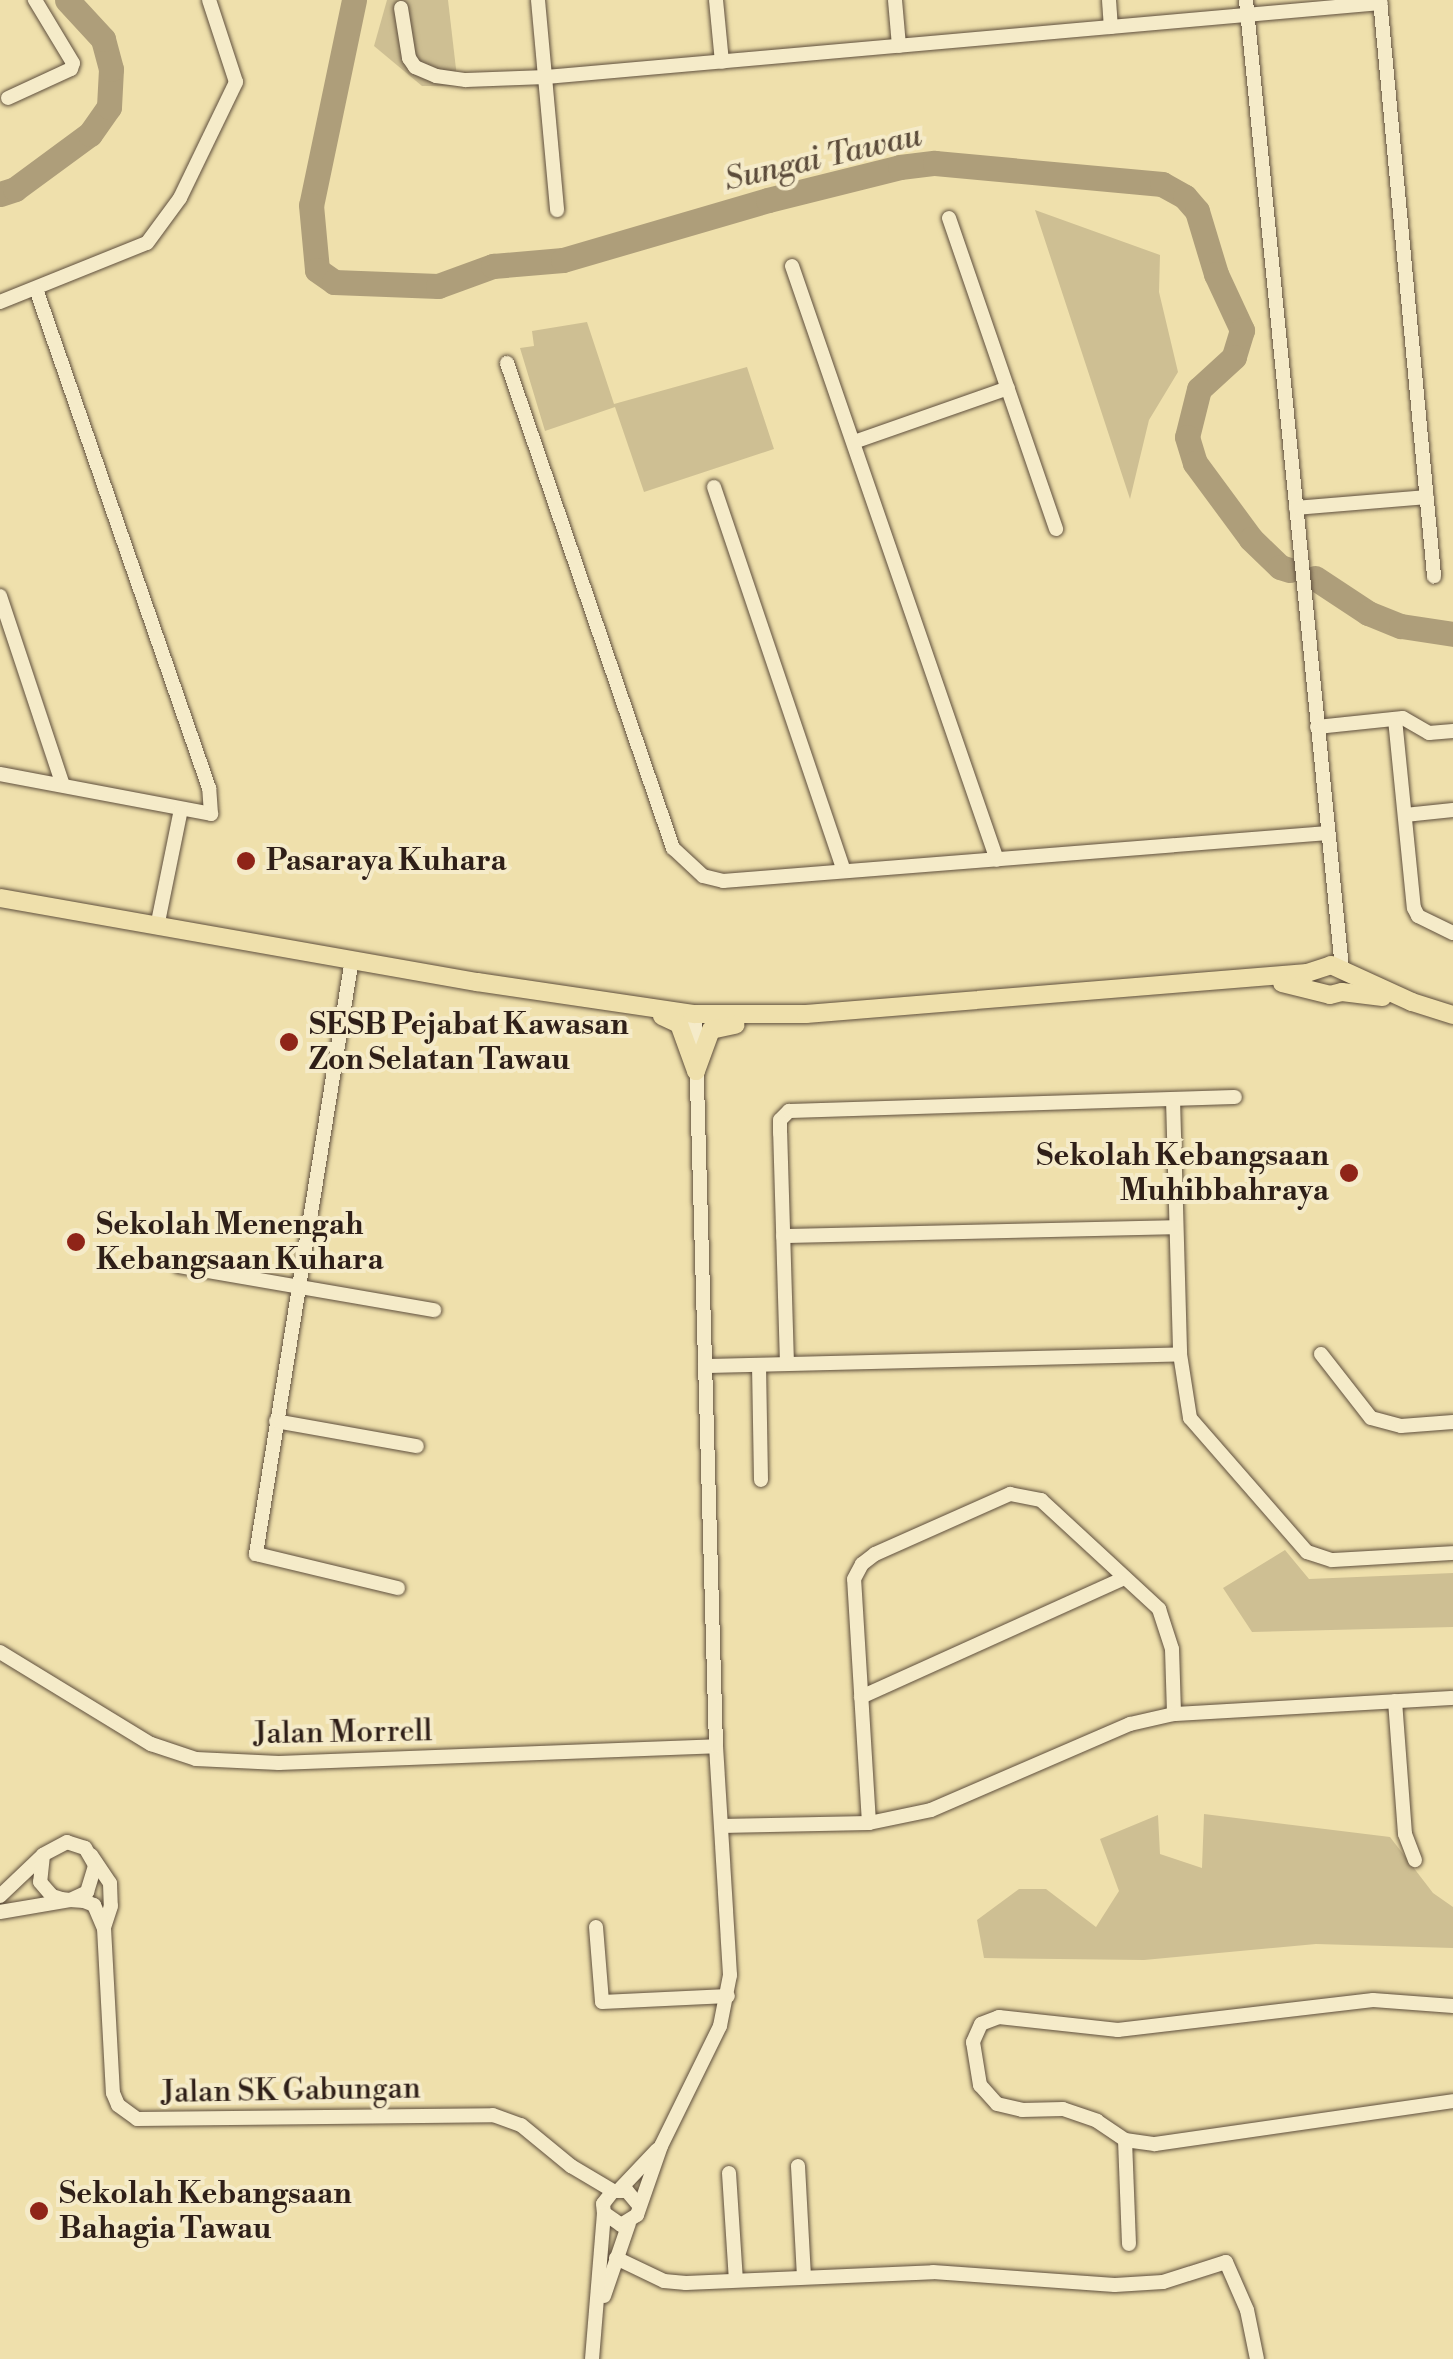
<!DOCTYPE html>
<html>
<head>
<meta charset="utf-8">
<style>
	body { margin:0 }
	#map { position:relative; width:1453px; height:2359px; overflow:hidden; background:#efe0ac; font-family:"Libre Bodoni",serif }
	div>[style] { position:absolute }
	.green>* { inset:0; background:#cebf93 }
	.river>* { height:25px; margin:-12.5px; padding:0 12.5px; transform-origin:12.5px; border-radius:12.5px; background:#ae9e7a }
	.roads { filter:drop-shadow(0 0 2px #5f4f3d) drop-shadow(0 0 2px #5f4f3d) }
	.minor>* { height:14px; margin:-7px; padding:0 7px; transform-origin:7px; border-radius:7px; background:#f5ebc9 }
	.major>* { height:18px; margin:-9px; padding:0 9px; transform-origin:9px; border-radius:9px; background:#efe0ac }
	.dots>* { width:28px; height:28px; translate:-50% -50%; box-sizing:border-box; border:5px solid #f5ebc9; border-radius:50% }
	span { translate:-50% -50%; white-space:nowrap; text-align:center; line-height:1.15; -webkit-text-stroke:8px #f5ebc9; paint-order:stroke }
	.poi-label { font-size:30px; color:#2f1f18; font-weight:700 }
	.left { translate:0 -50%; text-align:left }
	.right { translate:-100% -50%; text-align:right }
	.street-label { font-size:30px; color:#2f1f18 }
	.water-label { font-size:32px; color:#5b4b3a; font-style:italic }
</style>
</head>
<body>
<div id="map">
	<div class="green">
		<i style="clip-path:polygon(387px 0,448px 0,458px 86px,422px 86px,374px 46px)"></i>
		<i style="clip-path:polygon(1035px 210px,1160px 255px,1159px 292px,1178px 372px,1149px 420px,1130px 499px)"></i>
		<i style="clip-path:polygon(587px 322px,614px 404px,747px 367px,774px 449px,644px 492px,615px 407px,545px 431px,520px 348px,534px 346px,532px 331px)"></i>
		<i style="clip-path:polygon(1285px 1550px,1309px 1579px,1453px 1573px,1453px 1627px,1252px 1632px,1223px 1588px)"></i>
		<i style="clip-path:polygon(1204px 1814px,1390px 1837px,1433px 1893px,1453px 1907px,1453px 1948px,1316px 1944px,1144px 1960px,984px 1958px,977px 1920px,1019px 1889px,1046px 1889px,1096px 1927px,1119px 1891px,1100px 1839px,1158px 1815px,1160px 1854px,1202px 1868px)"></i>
	</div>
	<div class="river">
		<i style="left:354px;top:0;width:209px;rotate:101.8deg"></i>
		<i style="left:311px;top:205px;width:65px;rotate:84.7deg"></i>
		<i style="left:317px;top:270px;width:21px;rotate:35deg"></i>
		<i style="left:334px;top:282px;width:104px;rotate:2.2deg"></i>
		<i style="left:438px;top:286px;width:59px;rotate:-20deg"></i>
		<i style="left:493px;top:266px;width:70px;rotate:-4.9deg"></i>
		<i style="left:563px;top:260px;width:214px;rotate:-16.3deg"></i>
		<i style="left:768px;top:200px;width:136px;rotate:-14deg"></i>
		<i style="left:900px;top:167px;width:35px;rotate:-7deg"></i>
		<i style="left:935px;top:163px;width:228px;rotate:5.3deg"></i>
		<i style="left:1162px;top:184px;width:26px;rotate:29deg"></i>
		<i style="left:1185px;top:197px;width:18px;rotate:49deg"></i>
		<i style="left:1197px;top:211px;width:66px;rotate:73.2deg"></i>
		<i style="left:1216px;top:274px;width:62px;rotate:65.1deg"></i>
		<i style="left:1242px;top:330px;width:28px;rotate:107deg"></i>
		<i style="left:1234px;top:357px;width:47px;rotate:137.6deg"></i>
		<i style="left:1199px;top:389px;width:49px;rotate:104deg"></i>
		<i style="left:1187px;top:437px;width:27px;rotate:73deg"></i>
		<i style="left:1195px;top:463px;width:94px;rotate:53.6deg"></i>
		<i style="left:1251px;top:539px;width:40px;rotate:44deg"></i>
		<i style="left:1280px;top:567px;width:10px;rotate:17deg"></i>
		<i style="left:0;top:194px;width:16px;rotate:-18deg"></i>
		<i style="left:15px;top:189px;width:93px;rotate:-36.3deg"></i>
		<i style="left:90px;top:134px;width:33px;rotate:-55deg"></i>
		<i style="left:109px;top:107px;width:38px;rotate:-87deg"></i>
		<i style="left:111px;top:69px;width:31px;rotate:-105deg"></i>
		<i style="left:103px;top:39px;width:53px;rotate:-132.7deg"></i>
		<i style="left:1315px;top:578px;width:64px;rotate:33.4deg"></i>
		<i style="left:1368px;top:613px;width:35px;rotate:22deg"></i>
		<i style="left:1401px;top:626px;width:53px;rotate:8.7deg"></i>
	</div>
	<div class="roads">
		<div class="minor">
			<i style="left:538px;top:0;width:211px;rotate:84.8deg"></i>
			<i style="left:716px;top:0;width:62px;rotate:84.5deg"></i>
			<i style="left:895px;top:0;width:46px;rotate:85deg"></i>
			<i style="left:1109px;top:0;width:27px;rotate:86deg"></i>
			<i style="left:1246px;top:0;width:974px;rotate:84.34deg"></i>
			<i style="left:1380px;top:0;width:579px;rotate:84.64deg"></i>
			<i style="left:401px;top:8px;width:51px;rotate:80.9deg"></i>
			<i style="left:409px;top:58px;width:11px;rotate:56deg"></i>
			<i style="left:415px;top:67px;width:23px;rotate:23deg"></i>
			<i style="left:436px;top:76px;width:30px;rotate:8deg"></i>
			<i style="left:466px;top:80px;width:80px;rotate:-2.1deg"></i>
			<i style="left:546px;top:77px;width:838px;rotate:-5.06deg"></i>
			<i style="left:8px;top:98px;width:69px;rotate:-24.7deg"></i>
			<i style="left:71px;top:69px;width:6px;rotate:-72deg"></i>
			<i style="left:73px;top:63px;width:74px;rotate:-121.1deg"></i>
			<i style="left:949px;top:218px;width:329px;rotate:71deg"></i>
			<i style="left:792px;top:266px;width:628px;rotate:70.96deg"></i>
			<i style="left:0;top:302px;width:158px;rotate:-21.9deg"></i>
			<i style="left:147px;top:243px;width:56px;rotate:-53.7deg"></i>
			<i style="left:180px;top:198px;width:129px;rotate:-64.2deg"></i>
			<i style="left:236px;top:82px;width:86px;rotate:-108.2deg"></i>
			<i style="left:507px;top:363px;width:513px;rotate:71.11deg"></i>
			<i style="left:673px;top:848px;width:41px;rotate:43deg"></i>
			<i style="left:703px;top:876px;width:21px;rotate:14deg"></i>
			<i style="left:723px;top:881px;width:607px;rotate:-4.54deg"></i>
			<i style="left:854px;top:442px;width:163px;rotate:-19.3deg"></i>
			<i style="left:714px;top:487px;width:405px;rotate:71.3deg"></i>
			<i style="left:1296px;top:508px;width:131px;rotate:-4.8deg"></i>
			<i style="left:0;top:596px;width:199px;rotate:71.6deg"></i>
			<i style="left:1395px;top:719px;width:190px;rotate:84.3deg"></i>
			<i style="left:1414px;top:908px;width:9px;rotate:63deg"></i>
			<i style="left:1418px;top:916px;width:39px;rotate:26deg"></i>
			<i style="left:1317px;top:727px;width:86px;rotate:-6deg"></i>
			<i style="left:1403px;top:718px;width:30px;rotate:30deg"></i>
			<i style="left:1429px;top:733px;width:24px;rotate:-5deg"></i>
			<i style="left:0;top:774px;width:215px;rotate:10.7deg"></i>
			<i style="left:211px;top:814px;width:26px;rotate:-94deg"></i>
			<i style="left:209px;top:788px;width:528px;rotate:-109.12deg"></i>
			<i style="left:1405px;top:815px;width:48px;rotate:-5.9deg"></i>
			<i style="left:157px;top:927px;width:120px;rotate:-78.5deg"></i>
			<i style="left:352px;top:959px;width:603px;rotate:99.17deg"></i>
			<i style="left:256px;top:1554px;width:146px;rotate:13.5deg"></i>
			<i style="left:1173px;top:1099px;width:255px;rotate:88.4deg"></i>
			<i style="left:1180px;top:1354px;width:65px;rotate:81.1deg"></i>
			<i style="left:1190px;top:1418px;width:178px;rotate:48.9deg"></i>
			<i style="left:1307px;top:1552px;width:26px;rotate:18deg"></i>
			<i style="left:1332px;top:1560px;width:121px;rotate:-3.3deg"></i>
			<i style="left:783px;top:1236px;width:393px;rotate:-1.3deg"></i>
			<i style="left:179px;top:1266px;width:259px;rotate:9.8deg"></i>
			<i style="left:1321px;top:1354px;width:81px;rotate:52deg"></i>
			<i style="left:1371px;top:1418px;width:31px;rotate:15deg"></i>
			<i style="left:1401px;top:1426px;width:52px;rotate:-4.4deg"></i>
			<i style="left:787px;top:1364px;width:231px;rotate:-91.7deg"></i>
			<i style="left:780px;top:1133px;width:13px;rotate:-90deg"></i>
			<i style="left:780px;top:1120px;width:13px;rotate:-45deg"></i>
			<i style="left:789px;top:1111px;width:446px;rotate:-1.8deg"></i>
			<i style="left:759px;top:1365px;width:115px;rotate:89deg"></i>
			<i style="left:705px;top:1366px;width:475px;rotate:-1.4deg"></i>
			<i style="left:276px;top:1421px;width:143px;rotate:10.1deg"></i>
			<i style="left:0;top:1652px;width:177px;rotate:31.4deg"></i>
			<i style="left:151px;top:1744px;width:47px;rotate:18.4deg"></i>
			<i style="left:196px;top:1759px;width:83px;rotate:2.8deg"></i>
			<i style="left:279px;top:1763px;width:437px;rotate:-2.2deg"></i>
			<i style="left:861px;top:1697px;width:289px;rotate:-24.3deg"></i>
			<i style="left:1395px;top:1701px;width:133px;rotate:85.7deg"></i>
			<i style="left:1405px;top:1834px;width:28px;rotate:69deg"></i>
			<i style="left:869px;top:1823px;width:244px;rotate:-93.5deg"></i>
			<i style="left:854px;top:1579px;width:17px;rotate:-62deg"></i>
			<i style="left:862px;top:1564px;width:16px;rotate:-38deg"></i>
			<i style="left:875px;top:1554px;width:148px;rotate:-24deg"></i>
			<i style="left:1010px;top:1494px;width:32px;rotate:11deg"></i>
			<i style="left:1041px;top:1500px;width:161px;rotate:42.7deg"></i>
			<i style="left:1159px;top:1609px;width:42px;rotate:72deg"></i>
			<i style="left:1172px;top:1649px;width:65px;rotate:88.2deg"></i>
			<i style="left:721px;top:1826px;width:148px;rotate:-1.2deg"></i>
			<i style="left:869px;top:1823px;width:63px;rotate:-11.8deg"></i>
			<i style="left:931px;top:1810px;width:217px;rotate:-23.4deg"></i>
			<i style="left:1130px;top:1724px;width:45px;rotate:-12.8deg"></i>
			<i style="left:1174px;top:1714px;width:279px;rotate:-3.3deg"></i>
			<i style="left:91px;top:1855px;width:34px;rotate:56deg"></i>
			<i style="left:110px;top:1883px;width:23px;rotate:88deg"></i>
			<i style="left:111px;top:1906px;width:23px;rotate:108deg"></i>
			<i style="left:104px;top:1928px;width:165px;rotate:86.9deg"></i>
			<i style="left:113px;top:2093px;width:13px;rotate:67deg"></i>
			<i style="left:118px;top:2105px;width:24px;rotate:36deg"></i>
			<i style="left:137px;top:2119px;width:356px;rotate:-0.6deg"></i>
			<i style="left:493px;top:2115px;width:30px;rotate:20deg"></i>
			<i style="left:521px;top:2125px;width:65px;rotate:39.4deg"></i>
			<i style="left:571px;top:2166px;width:49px;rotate:30.8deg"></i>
			<i style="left:0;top:1896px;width:59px;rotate:-43.6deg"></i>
			<i style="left:0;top:1912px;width:71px;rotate:-9.7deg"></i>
			<i style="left:70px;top:1900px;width:19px;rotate:-25deg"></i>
			<i style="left:87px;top:1892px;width:28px;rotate:-73deg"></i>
			<i style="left:95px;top:1865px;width:20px;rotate:-120deg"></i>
			<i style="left:85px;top:1848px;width:19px;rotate:-162deg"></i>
			<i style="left:67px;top:1842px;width:27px;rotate:152deg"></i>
			<i style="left:43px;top:1855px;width:27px;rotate:96deg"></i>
			<i style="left:40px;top:1882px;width:18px;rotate:49deg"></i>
			<i style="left:52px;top:1896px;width:9px;rotate:18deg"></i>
			<i style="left:61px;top:1899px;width:9px;rotate:6deg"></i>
			<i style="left:70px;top:1900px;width:14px;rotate:4deg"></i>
			<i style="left:84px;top:1901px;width:11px;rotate:22deg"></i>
			<i style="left:94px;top:1905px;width:25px;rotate:67deg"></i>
			<i style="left:596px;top:1927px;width:75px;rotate:85.4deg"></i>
			<i style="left:602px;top:2002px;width:126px;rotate:-2.7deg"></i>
			<i style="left:1453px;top:2006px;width:80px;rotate:-175.7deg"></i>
			<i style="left:1373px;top:2000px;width:257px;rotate:173.3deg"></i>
			<i style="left:1118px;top:2030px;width:120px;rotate:-173.8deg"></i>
			<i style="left:999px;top:2017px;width:19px;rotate:159deg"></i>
			<i style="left:981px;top:2024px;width:20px;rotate:114deg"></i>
			<i style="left:973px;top:2042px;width:44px;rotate:80.8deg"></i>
			<i style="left:980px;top:2085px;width:25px;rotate:48deg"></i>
			<i style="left:997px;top:2104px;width:26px;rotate:13deg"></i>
			<i style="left:1022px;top:2110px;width:41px;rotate:-1.4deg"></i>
			<i style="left:1063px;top:2109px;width:36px;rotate:19deg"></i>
			<i style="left:1097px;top:2121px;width:34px;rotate:34deg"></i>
			<i style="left:1125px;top:2140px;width:30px;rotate:8deg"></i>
			<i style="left:1155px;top:2144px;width:301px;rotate:-8.2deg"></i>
			<i style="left:1125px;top:2140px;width:104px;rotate:87.8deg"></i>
			<i style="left:798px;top:2166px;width:110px;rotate:86.9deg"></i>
			<i style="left:729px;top:2173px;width:107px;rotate:86.3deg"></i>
			<i style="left:619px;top:2190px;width:55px;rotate:-46.5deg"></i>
			<i style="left:637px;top:2203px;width:16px;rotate:-130deg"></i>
			<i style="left:627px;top:2191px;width:14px;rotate:180deg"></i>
			<i style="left:613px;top:2191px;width:16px;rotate:128deg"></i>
			<i style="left:603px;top:2204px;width:9px;rotate:84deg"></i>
			<i style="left:604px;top:2213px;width:21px;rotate:35deg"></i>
			<i style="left:621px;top:2225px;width:19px;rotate:-32deg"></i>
			<i style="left:637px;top:2215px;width:73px;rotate:-70.8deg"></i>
			<i style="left:661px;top:2146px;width:134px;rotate:-63.8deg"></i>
			<i style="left:720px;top:2026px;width:52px;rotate:-78.9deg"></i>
			<i style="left:730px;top:1975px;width:229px;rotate:-93.5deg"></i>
			<i style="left:716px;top:1746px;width:732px;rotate:-91.64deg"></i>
			<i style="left:616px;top:2258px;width:53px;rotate:25.6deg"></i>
			<i style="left:664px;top:2281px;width:22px;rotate:5deg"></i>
			<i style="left:686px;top:2283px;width:247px;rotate:-2.5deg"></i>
			<i style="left:933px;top:2272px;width:182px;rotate:4.1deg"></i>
			<i style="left:1115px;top:2285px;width:48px;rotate:-3.6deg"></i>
			<i style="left:1163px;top:2282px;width:66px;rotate:-17.6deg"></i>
			<i style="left:1226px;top:2262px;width:52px;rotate:66.4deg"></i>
			<i style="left:1247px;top:2310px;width:50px;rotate:78.5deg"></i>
			<i style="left:604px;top:2296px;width:77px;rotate:-71.1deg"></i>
			<i style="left:592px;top:2359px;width:146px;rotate:-85.3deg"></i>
		</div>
		<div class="major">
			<i style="left:0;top:898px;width:484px;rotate:10deg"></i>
			<i style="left:477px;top:982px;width:220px;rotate:8.4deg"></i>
			<i style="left:695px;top:1014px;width:111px"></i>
			<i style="left:806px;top:1014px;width:503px;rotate:-4.68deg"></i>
			<i style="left:1307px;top:973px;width:25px;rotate:-18deg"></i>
			<i style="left:1331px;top:965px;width:89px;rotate:24.6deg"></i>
			<i style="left:1412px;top:1002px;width:43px;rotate:17.6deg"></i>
			<i style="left:1282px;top:983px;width:49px;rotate:14deg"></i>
			<i style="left:1330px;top:995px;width:12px;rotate:-14deg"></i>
			<i style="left:1342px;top:992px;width:41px;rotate:7deg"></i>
			<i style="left:662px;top:1016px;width:19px;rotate:25deg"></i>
			<i style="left:679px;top:1024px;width:50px;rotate:70.1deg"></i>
			<i style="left:696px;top:1071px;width:44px;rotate:-69.9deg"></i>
			<i style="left:711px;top:1030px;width:25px;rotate:-12deg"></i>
		</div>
	</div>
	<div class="dots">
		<i style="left:246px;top:861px;background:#8f2418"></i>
		<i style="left:289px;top:1042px;background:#8f2418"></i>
		<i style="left:1349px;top:1173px;background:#8f2418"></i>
		<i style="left:76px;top:1242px;background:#8f2418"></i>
		<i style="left:39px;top:2211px;background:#8f2418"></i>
	</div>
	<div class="poi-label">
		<span class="left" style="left:266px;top:861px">Pasaraya Kuhara</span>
		<span class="left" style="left:309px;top:1042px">SESB Pejabat Kawasan<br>Zon Selatan Tawau</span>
		<span class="right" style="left:1329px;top:1173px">Sekolah Kebangsaan<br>Muhibbahraya</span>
		<span class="left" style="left:96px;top:1242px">Sekolah Menengah<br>Kebangsaan Kuhara</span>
		<span class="left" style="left:59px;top:2211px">Sekolah Kebangsaan<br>Bahagia Tawau</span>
	</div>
	<div class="street-label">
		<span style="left:343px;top:1733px;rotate:-1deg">Jalan Morrell</span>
		<span style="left:291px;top:2091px;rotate:-1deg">Jalan SK Gabungan</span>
	</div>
	<div class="water-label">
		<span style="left:823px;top:158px;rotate:-13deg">Sungai Tawau</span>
	</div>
</div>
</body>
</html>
